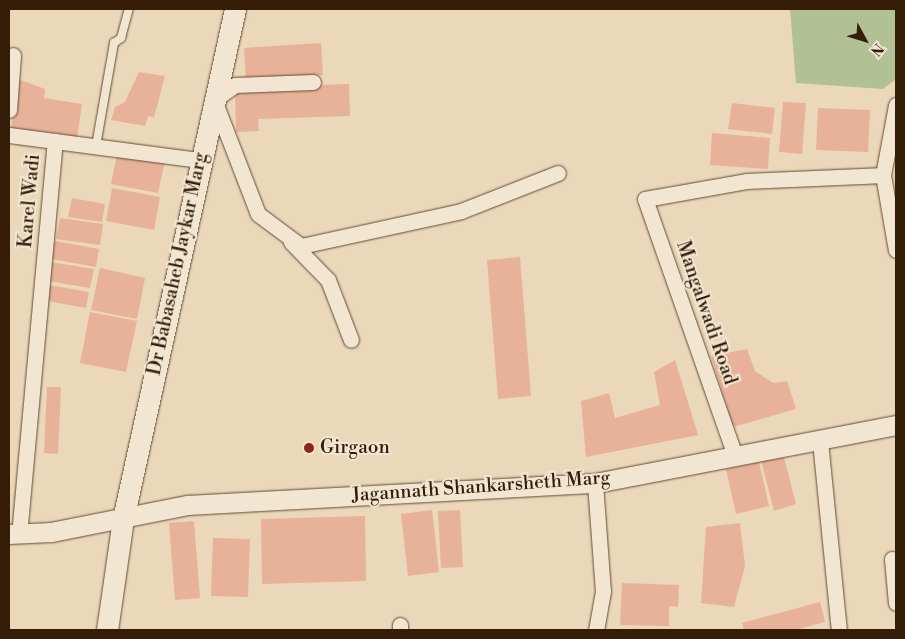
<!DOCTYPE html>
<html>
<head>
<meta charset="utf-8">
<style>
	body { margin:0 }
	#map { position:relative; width:905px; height:639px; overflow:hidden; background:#ebd8ba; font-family:"Libre Bodoni",serif }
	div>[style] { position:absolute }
	.green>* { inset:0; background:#b1c095 }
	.building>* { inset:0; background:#e7b19a }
	.roads { filter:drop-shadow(0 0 1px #624b34) drop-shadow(0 0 1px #624b34) }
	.service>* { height:8px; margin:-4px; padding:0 4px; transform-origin:4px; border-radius:4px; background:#f2e6d2 }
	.minor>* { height:15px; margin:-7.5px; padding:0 7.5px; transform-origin:7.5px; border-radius:7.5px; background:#f2e6d2 }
	.tertiary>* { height:19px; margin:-9.5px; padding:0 9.5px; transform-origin:9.5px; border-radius:9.5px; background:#f2e6d2 }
	.secondary>* { height:21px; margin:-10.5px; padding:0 10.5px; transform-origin:10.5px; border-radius:10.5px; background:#f2e6d2 }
	.dots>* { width:14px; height:14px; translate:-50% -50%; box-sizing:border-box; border:2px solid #f2e6d2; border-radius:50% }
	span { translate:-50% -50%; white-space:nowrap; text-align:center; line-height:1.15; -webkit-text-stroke:4px #f2e6d2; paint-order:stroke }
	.street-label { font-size:19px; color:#341c07 }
	.poi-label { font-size:19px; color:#341c07 }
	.left { translate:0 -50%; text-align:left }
	.frame { position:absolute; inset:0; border:10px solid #341c07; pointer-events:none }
	.north { position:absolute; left:840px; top:15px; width:50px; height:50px; -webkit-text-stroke:4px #f2e6d2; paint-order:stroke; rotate:129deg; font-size:14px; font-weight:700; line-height:20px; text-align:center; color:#341c07 }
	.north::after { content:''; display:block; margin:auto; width:18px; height:22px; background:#341c07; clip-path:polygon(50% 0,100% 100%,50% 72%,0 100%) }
</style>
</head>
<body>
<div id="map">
	<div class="green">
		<i style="clip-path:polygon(790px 9px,896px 9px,896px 79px,883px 89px,796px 83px)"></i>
	</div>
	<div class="building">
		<i style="clip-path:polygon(321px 43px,323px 75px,246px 80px,244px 48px)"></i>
		<i style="clip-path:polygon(139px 72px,165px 76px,154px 117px,148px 116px,145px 126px,111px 120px,115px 107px,125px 102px)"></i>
		<i style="clip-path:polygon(18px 79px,45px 89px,44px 98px,82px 104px,77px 138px,11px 128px)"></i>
		<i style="clip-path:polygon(349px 84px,350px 116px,258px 119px,259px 131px,236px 132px,235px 88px)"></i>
		<i style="clip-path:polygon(783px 102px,806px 103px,802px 154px,779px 152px)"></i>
		<i style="clip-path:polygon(732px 103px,775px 108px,772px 134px,728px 129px)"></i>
		<i style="clip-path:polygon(818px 108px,870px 110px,868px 152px,816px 150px)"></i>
		<i style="clip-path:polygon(712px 133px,770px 138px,768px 169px,710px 165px)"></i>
		<i style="clip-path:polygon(118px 150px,165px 160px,158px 193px,111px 184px)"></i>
		<i style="clip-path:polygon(112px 188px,160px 197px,154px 230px,106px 221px)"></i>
		<i style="clip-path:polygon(72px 198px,105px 204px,102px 222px,68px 217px)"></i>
		<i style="clip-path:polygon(60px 218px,103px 224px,100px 245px,56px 239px)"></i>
		<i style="clip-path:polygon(55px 241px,99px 249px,96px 267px,51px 259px)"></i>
		<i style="clip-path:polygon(520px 257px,531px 396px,498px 399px,487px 260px)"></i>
		<i style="clip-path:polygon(51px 262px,94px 269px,90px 288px,48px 281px)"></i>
		<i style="clip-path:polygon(100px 268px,145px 278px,137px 319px,91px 310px)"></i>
		<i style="clip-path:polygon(49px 285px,89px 292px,86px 308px,47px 301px)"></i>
		<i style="clip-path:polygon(90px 312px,137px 321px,126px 372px,80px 363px)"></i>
		<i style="clip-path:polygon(747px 349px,755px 371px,773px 383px,787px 381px,796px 409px,733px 427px,711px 356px)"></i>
		<i style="clip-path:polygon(675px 360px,698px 435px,586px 457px,581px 401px,609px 393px,615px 418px,660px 405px,654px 372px)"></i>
		<i style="clip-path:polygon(47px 387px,61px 387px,58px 454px,44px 453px)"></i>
		<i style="clip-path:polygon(783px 454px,796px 504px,774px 511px,761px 460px)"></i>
		<i style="clip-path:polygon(759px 462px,769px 506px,736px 514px,726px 469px)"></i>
		<i style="clip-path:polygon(432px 510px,439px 572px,408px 576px,401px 514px)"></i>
		<i style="clip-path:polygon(460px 510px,463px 567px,441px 568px,438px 511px)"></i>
		<i style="clip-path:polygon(365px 516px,366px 581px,262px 584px,261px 519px)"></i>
		<i style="clip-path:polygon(194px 521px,200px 598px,175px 600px,169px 523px)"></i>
		<i style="clip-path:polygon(740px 523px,745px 566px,734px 607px,701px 603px,706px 527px)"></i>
		<i style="clip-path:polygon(213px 538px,250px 539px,248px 597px,211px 596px)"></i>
		<i style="clip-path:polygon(622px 583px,679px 585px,678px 607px,669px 606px,669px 626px,620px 625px)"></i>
		<i style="clip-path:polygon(820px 602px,825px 622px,795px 630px,744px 630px,742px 623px)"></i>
	</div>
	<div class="roads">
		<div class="service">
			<i style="left:96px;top:146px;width:105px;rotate:-80.1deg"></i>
			<i style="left:114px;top:43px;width:9px;rotate:-36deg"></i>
			<i style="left:121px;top:38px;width:30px;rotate:-75deg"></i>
		</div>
		<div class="minor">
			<i style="left:313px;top:82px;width:78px;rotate:177.8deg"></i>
			<i style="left:235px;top:85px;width:26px;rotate:144deg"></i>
			<i style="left:214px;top:100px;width:122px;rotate:68.9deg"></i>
			<i style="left:258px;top:214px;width:54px;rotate:36.7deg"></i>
			<i style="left:301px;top:246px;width:164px;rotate:-12.3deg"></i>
			<i style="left:461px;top:211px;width:104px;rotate:-21.4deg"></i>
			<i style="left:896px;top:105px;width:71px;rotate:100.5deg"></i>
			<i style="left:883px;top:175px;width:76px;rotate:80.2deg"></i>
			<i style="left:9px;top:110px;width:55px;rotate:-85.8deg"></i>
			<i style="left:9px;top:135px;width:193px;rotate:7.5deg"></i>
			<i style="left:291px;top:242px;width:53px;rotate:45.8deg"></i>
			<i style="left:328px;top:280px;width:64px;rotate:69deg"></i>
			<i style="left:820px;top:441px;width:190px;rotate:84.3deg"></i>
			<i style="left:734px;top:453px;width:269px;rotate:-109.3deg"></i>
			<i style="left:645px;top:199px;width:104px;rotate:-10deg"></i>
			<i style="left:747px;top:181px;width:136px;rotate:-2.5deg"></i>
			<i style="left:595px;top:483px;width:108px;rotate:85.8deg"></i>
			<i style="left:603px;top:591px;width:40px;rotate:100deg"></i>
			<i style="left:19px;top:535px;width:396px;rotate:-84.8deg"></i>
			<i style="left:892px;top:559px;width:44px;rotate:84.8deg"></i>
			<i style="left:400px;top:630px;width:5px;rotate:-90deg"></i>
		</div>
		<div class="tertiary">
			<i style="left:9px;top:534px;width:42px;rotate:-2.7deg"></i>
			<i style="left:51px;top:532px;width:139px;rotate:-11.2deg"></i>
			<i style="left:187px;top:505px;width:409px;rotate:-3.1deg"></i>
			<i style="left:595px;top:483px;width:307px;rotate:-10.9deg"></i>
		</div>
		<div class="secondary">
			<i style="left:107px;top:630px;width:112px;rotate:-81.8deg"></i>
			<i style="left:123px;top:519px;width:522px;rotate:-77.61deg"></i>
		</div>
	</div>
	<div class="dots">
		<i style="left:309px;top:448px;background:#8f2418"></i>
	</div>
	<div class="street-label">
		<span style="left:30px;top:201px;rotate:-85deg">Karel Wadi</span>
		<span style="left:178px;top:264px;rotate:-78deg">Dr Babasaheb Jaykar Marg</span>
		<span style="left:706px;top:313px;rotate:71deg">Mangalwadi Road</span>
		<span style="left:481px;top:487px;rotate:-4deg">Jagannath Shankarsheth Marg</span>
	</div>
	<div class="poi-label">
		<span class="left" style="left:320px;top:448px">Girgaon</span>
	</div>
	<div class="frame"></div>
	<div class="north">N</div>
</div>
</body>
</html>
